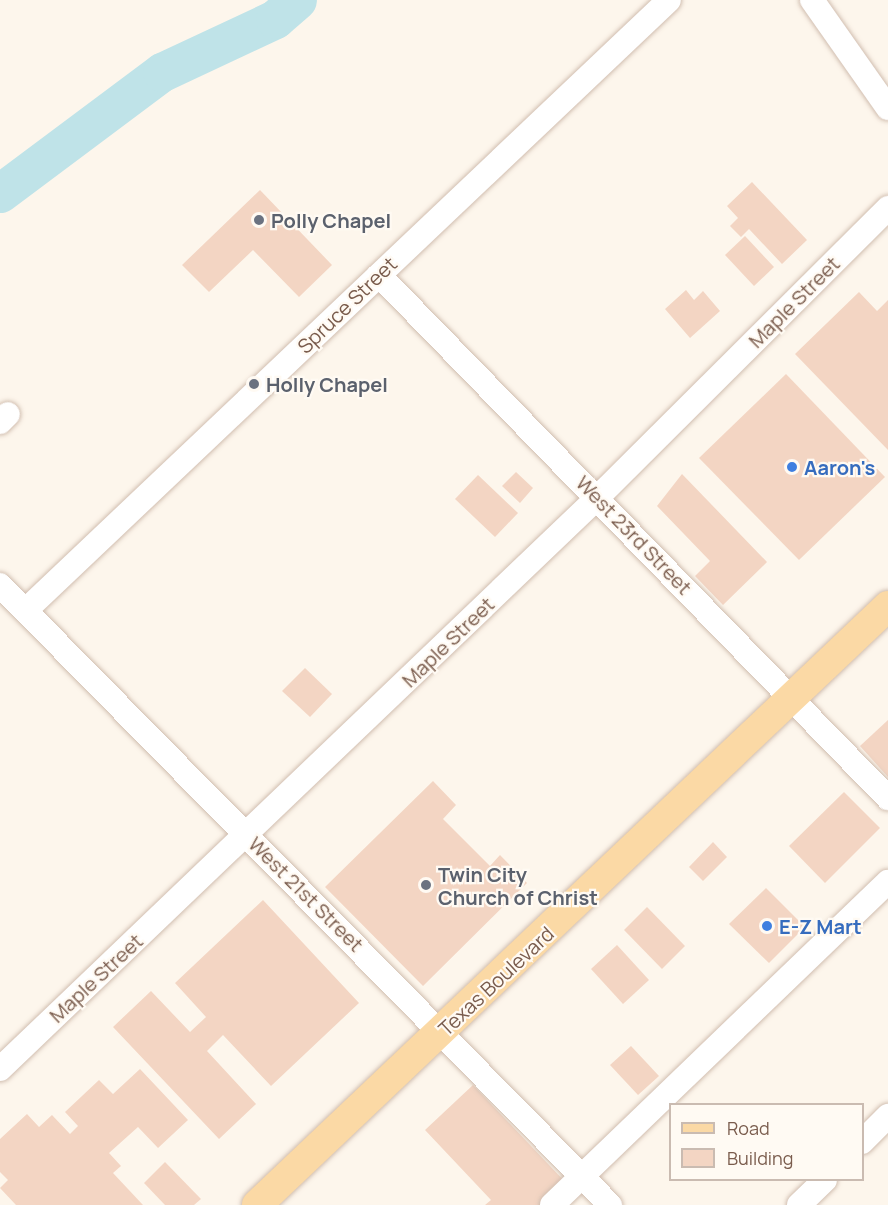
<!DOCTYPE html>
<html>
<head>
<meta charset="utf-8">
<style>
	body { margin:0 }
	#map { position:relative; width:888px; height:1205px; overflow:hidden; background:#fdf6ec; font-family:Manrope,sans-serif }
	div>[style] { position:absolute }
	.river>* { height:39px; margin:-19.5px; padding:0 19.5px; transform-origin:19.5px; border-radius:19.5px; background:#bfe3e8 }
	.building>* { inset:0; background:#f3d5c3 }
	.roads { filter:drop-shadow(0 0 2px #d1beb0) drop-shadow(0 0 2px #d1beb0) }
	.minor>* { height:24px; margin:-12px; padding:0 12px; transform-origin:12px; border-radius:12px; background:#fff }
	.major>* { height:30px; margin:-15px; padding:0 15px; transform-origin:15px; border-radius:15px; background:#fbd9a5 }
	.dots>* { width:16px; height:16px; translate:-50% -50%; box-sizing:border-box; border:3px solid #fffaf3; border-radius:50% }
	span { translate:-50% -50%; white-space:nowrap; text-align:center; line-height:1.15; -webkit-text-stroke:4.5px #fffaf3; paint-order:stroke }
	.worship-label { font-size:20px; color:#5b616d; font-weight:700 }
	.left { translate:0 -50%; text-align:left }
	.street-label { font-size:20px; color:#7a5c4d }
	.shop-label { font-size:20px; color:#366cbe; font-weight:700 }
	.legend { position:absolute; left:669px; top:1103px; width:195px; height:78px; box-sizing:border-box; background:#fffaf3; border:2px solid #cabbb1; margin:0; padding:8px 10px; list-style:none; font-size:18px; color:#7a5c4d }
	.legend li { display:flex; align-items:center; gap:12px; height:30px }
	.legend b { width:30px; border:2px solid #cabbb1 }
</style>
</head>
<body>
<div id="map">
	<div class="river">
		<i style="left:0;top:193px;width:202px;rotate:-36.8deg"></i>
		<i style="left:162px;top:72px;width:125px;rotate:-25.1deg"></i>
		<i style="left:275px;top:19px;width:29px;rotate:-41deg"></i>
	</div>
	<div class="building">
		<i style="clip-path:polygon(752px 182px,807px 240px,782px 264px,749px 229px,741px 237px,730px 226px,738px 218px,727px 206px)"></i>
		<i style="clip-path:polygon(260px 190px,332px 265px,299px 297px,253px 250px,209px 292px,182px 265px)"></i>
		<i style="clip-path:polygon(745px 236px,774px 267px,754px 286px,725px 255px)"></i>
		<i style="clip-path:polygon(686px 290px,694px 300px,703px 291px,720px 311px,690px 338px,665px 309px)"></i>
		<i style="clip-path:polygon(859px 292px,877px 311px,888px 300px,888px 450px,795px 354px)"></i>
		<i style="clip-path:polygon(786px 374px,885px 477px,799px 560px,699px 458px)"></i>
		<i style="clip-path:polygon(516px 472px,533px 488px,520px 503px,502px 486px)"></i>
		<i style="clip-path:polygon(682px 474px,767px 562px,723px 605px,695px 576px,710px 561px,657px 506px)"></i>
		<i style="clip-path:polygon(478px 475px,518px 513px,495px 537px,455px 499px)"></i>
		<i style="clip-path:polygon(305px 668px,332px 694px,310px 717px,282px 691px)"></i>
		<i style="clip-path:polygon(888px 720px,888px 777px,860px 746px)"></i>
		<i style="clip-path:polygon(433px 781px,456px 805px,443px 819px,490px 866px,500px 855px,527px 883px,423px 986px,325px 887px)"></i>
		<i style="clip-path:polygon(844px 792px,880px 828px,825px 883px,789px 846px)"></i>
		<i style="clip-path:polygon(713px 842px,727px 857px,703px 881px,689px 867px)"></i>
		<i style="clip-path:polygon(766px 888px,805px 927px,769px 963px,729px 924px)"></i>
		<i style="clip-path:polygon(263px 900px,359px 1003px,271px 1086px,223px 1035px,207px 1051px,256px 1104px,219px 1139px,113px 1027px,151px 991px,190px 1032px,206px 1017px,175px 983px)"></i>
		<i style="clip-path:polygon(647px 907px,685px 946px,662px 969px,624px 930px)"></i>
		<i style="clip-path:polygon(617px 945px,649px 980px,623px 1004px,591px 969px)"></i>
		<i style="clip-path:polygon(631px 1046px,659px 1076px,638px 1095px,610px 1065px)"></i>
		<i style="clip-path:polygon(140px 1069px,188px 1120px,158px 1148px,138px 1127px,109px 1153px,121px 1166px,113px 1173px,143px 1205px,16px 1205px,0 1188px,8px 1180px,0 1172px,0 1139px,27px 1114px,39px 1127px,52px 1115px,70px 1134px,78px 1126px,65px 1112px,99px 1080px,113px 1094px)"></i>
		<i style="clip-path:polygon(473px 1085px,569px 1186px,549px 1205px,485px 1205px,491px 1200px,425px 1130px)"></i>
		<i style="clip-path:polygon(165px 1162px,201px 1199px,194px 1205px,165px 1205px,144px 1183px)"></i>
	</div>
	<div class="roads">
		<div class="minor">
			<i style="left:812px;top:0;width:132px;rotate:54.9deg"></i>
			<i style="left:379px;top:275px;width:730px;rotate:45.78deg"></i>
			<i style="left:0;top:422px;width:11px;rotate:-45deg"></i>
			<i style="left:0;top:585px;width:870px;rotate:45.47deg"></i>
			<i style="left:26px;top:610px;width:886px;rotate:-43.49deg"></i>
			<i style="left:0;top:1069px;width:826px;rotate:-43.72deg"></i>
			<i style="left:597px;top:498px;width:411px;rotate:-44.9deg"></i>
			<i style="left:862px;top:1142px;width:37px;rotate:-45deg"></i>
			<i style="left:552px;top:1205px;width:466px;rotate:-43.9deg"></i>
			<i style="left:799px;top:1205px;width:36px;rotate:-44deg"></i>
		</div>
		<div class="major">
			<i style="left:257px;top:1205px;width:870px;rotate:-43.51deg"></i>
		</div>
	</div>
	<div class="dots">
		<i style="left:259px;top:220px;background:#6b7280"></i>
		<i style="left:254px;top:384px;background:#6b7280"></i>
		<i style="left:792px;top:467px;background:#3f7fe0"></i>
		<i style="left:426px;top:885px;background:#6b7280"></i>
		<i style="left:767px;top:926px;background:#3f7fe0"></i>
	</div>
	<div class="worship-label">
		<span class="left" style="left:271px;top:220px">Polly Chapel</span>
		<span class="left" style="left:266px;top:384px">Holly Chapel</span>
		<span class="left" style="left:438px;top:886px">Twin City<br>Church of Christ</span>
	</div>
	<div class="street-label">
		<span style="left:794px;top:302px;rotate:-45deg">Maple Street</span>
		<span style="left:347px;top:305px;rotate:-44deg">Spruce Street</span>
		<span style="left:634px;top:535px;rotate:46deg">West 23rd Street</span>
		<span style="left:448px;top:642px;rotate:-44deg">Maple Street</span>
		<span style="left:306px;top:894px;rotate:45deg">West 21st Street</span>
		<span style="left:96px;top:978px;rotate:-43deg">Maple Street</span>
		<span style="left:496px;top:981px;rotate:-43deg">Texas Boulevard</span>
	</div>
	<div class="shop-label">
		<span class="left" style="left:804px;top:467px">Aaron's</span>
		<span class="left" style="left:779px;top:926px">E-Z Mart</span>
	</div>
	<ul class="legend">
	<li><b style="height:8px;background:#fbd9a5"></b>Road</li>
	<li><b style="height:16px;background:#f3d5c3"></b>Building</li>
	</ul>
</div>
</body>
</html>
